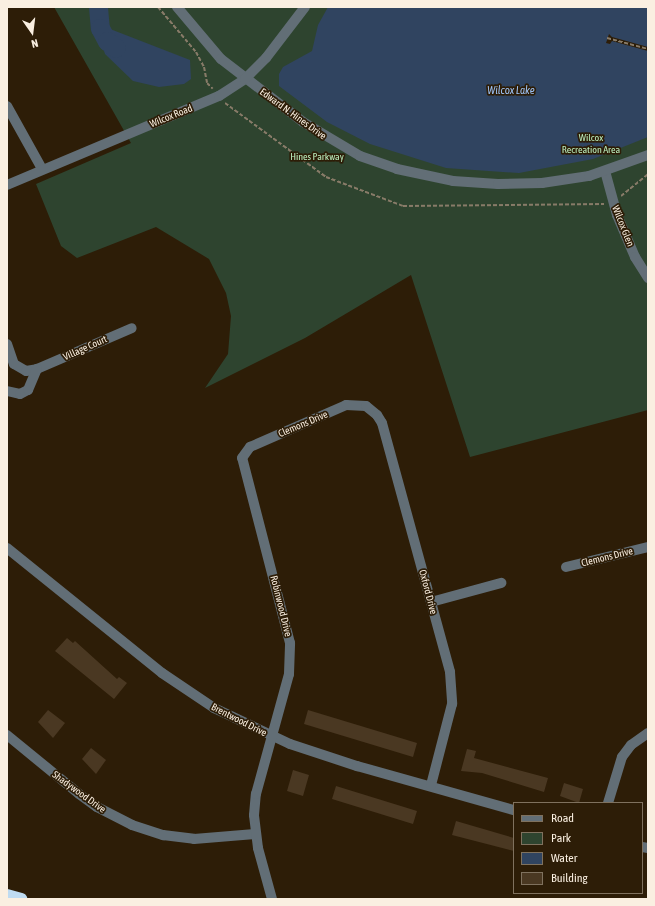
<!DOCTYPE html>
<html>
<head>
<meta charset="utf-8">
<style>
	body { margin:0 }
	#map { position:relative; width:655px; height:906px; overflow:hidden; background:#2d1d07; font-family:"Asap Condensed",sans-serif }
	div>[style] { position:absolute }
	.green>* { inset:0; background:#2e442f }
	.water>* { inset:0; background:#304460 }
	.pier>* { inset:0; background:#2d1d07 }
	.river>* { height:19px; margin:-9.5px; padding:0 9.5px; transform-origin:9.5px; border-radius:9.5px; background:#304460 }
	.building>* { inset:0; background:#4a3822 }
	.path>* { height:2px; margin-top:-1px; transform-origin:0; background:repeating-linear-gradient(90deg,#887b68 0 4px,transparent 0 6px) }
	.minor>* { height:10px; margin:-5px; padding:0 5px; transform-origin:5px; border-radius:5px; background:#626e76 }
	.tertiary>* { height:10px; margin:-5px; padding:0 5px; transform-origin:5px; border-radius:5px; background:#626e76 }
	.motorway>* { height:12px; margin:-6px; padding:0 6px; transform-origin:6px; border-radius:6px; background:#bfdbf1 }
	span { translate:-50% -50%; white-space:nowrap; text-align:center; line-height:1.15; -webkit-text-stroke:3.5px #2d1d07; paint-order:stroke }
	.street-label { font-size:10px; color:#faefe1 }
	.park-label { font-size:10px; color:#bcefbf }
	.water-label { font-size:11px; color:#9fc5f9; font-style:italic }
	.frame { position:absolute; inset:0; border:8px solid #faefe1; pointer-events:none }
	.legend { position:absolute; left:513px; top:802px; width:130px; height:92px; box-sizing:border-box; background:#2d1d07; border:1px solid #7f715e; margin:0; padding:5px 7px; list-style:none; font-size:12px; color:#faefe1 }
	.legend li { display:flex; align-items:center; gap:8px; height:20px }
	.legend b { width:20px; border:1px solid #7f715e }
	.north { position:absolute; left:12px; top:12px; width:40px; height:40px; -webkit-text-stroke:3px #2d1d07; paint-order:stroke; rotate:166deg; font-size:11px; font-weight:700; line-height:16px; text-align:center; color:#faefe1 }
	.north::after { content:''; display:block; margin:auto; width:14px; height:18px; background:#faefe1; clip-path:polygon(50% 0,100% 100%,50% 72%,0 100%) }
</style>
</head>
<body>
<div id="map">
	<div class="green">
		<i style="clip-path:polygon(54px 7px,648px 7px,648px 410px,470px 457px,411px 275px,305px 338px,205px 388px,228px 354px,231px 316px,226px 293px,209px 259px,156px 227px,77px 258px,61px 246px,36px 184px,131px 143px)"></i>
	</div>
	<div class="water">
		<i style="clip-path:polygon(328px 7px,648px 7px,648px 137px,593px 159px,519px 173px,446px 168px,370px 144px,327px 122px,279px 86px,279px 74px,283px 67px,312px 51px,318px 25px)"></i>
		<i style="clip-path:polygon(105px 27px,190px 60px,191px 79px,184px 84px,159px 87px,133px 81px,105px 54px,98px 31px)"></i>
	</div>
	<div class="pier">
		<i style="clip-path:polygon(609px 34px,612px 37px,648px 47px,648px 51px,612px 41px,610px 44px,606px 43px)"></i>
	</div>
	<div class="river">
		<i style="left:98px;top:7px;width:21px;rotate:85deg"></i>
		<i style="left:100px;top:28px;width:15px;rotate:62deg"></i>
		<i style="left:107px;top:41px;width:11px;rotate:38deg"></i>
	</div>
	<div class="building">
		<i style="clip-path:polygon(67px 638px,73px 643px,75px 641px,117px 679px,119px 677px,127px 683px,114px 699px,55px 651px)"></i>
		<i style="clip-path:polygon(48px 710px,65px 723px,53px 738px,38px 722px)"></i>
		<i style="clip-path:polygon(308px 710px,417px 743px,413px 757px,304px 724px)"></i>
		<i style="clip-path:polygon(91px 748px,106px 760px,96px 774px,82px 759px)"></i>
		<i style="clip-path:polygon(467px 749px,476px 751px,474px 758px,548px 778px,544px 792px,482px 773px,461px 771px)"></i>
		<i style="clip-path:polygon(293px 770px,309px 775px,303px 796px,287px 791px)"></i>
		<i style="clip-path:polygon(564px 783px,583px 789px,579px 803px,560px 796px)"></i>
		<i style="clip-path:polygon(336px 786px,417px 811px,413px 824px,332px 799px)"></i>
		<i style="clip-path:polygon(456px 821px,514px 838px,514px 851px,452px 835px)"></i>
	</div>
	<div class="path">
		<i style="left:158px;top:7px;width:59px;rotate:49.8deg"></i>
		<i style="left:196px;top:52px;width:17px;rotate:62deg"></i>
		<i style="left:204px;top:67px;width:16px;rotate:79deg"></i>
		<i style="left:207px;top:83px;width:8px;rotate:45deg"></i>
		<i style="left:607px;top:38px;width:42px;rotate:15deg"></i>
		<i style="left:225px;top:103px;width:125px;rotate:36.2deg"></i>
		<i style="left:326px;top:177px;width:82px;rotate:20.6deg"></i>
		<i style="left:403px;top:206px;width:201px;rotate:-0.6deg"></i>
		<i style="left:621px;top:196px;width:35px;rotate:-39deg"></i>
	</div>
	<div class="minor">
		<i style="left:7px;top:106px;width:72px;rotate:60.9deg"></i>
		<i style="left:605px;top:171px;width:46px;rotate:74.7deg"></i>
		<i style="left:617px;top:215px;width:46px;rotate:66.8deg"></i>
		<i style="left:635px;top:257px;width:25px;rotate:58deg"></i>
		<i style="left:7px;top:344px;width:21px;rotate:71deg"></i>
		<i style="left:14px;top:364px;width:14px;rotate:30deg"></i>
		<i style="left:26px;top:371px;width:11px;rotate:-10deg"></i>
		<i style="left:37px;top:369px;width:103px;rotate:-23.3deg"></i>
		<i style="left:7px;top:391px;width:13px;rotate:13deg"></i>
		<i style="left:20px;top:394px;width:9px;rotate:-27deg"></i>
		<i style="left:28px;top:390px;width:23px;rotate:-67deg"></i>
		<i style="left:7px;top:548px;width:199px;rotate:38.9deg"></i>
		<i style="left:162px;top:673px;width:63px;rotate:33.9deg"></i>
		<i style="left:214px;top:708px;width:84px;rotate:25.3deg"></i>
		<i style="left:290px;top:744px;width:71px;rotate:18.2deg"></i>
		<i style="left:357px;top:766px;width:163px;rotate:15.7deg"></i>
		<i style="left:566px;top:567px;width:84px;rotate:-13.7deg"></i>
		<i style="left:431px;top:602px;width:73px;rotate:-15.2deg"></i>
		<i style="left:7px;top:735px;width:93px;rotate:39.3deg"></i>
		<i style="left:79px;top:794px;width:22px;rotate:36deg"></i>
		<i style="left:97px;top:807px;width:39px;rotate:27deg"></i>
		<i style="left:132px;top:825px;width:33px;rotate:18deg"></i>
		<i style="left:163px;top:835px;width:31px;rotate:7deg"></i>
		<i style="left:194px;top:839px;width:61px;rotate:-4.7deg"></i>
		<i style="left:608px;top:803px;width:48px;rotate:-73.1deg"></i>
		<i style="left:622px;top:757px;width:15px;rotate:-53deg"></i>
		<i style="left:631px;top:745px;width:21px;rotate:-35deg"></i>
		<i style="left:642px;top:847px;width:6px;rotate:9deg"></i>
		<i style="left:272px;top:899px;width:53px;rotate:-105.4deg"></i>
		<i style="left:258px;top:848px;width:33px;rotate:-97deg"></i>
		<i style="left:254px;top:815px;width:21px;rotate:-85deg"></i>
		<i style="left:256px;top:794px;width:124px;rotate:-74.6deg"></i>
		<i style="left:289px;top:674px;width:31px;rotate:-88deg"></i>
		<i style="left:290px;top:643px;width:191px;rotate:-104.5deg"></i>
		<i style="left:242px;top:458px;width:14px;rotate:-54deg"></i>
		<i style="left:250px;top:447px;width:105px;rotate:-23.6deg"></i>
		<i style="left:346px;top:405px;width:20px;rotate:3deg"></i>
		<i style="left:366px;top:406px;width:14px;rotate:39deg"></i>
		<i style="left:377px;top:415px;width:9px;rotate:58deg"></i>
		<i style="left:382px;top:423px;width:258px;rotate:74.7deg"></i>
		<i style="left:450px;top:672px;width:32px;rotate:86deg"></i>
		<i style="left:452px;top:704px;width:84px;rotate:104.5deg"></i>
	</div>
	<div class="tertiary">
		<i style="left:177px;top:7px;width:68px;rotate:49.8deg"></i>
		<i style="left:221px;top:59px;width:103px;rotate:37.5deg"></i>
		<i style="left:303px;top:122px;width:66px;rotate:30.8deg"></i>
		<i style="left:360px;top:156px;width:39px;rotate:19deg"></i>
		<i style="left:397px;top:169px;width:57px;rotate:12.1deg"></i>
		<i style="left:453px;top:181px;width:45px;rotate:3.8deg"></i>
		<i style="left:498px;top:184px;width:44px;rotate:-1.3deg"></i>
		<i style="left:542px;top:183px;width:48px;rotate:-8.5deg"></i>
		<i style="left:589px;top:176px;width:63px;rotate:-19.6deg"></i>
		<i style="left:7px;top:185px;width:230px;rotate:-22.8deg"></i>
		<i style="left:219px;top:96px;width:31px;rotate:-33deg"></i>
		<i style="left:245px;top:79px;width:30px;rotate:-45deg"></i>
		<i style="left:266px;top:58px;width:64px;rotate:-52.6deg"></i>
	</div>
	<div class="motorway">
		<i style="left:7px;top:895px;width:15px;rotate:16deg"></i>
	</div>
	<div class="street-label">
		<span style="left:293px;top:114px;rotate:36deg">Edward N. Hines Drive</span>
		<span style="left:171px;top:116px;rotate:-22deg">Wilcox Road</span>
		<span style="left:623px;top:226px;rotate:68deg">Wilcox Glen</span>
		<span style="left:85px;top:348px;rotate:-24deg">Village Court</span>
		<span style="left:303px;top:424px;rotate:-23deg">Clemons Drive</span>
		<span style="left:607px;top:557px;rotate:-14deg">Clemons Drive</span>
		<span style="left:428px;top:592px;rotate:75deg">Oxford Drive</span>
		<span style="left:281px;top:606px;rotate:76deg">Robinwood Drive</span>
		<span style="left:239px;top:720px;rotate:27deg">Brentwood Drive</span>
		<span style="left:79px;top:792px;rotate:36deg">Shadywood Drive</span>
	</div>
	<div class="park-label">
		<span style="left:591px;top:143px">Wilcox<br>Recreation Area</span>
		<span style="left:317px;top:157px">Hines Parkway</span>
	</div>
	<div class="water-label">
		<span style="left:511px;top:90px">Wilcox Lake</span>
	</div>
	<div class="frame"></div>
	<ul class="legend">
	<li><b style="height:5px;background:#626e76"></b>Road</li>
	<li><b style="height:11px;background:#2e442f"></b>Park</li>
	<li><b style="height:11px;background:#304460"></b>Water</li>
	<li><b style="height:11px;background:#4a3822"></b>Building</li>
	</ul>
	<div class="north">N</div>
</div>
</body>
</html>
